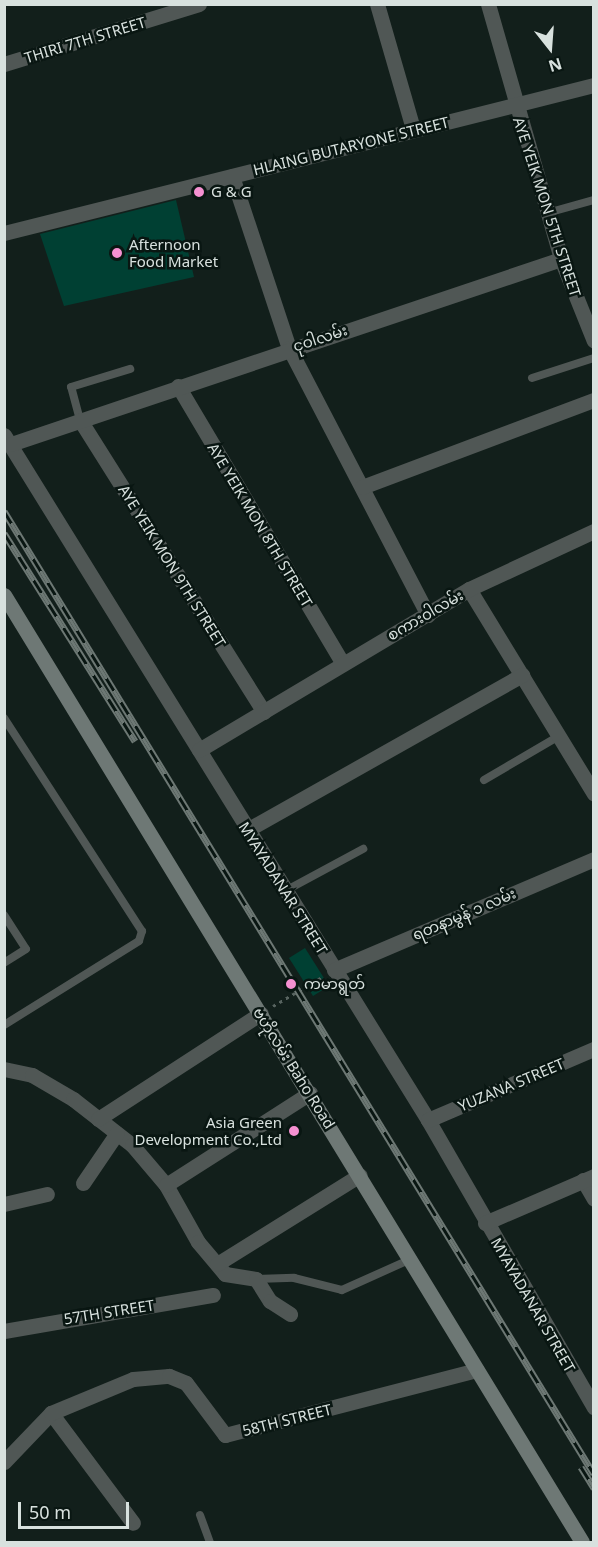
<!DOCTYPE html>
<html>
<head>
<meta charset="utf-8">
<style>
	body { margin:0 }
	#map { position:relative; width:598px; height:1547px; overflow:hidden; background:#121f1b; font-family:"Noto Sans","Noto Sans Myanmar",sans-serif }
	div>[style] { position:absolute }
	.building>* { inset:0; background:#004033 }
	.path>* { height:3px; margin-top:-1.5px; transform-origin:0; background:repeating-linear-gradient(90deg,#586460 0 3px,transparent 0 7.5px) }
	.lane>* { height:8px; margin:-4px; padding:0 4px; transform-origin:4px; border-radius:4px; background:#505755 }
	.street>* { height:15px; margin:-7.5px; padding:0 7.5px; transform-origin:7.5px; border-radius:7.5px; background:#505755 }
	.secondary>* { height:15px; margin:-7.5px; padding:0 7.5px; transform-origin:7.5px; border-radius:7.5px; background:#6e7875 }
	.rail>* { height:7px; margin-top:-3.5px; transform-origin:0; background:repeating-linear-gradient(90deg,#091612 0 14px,#6d7874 0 28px); box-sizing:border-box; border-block:2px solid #6d7874 }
	.dots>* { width:16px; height:16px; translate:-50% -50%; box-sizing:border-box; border:3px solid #091612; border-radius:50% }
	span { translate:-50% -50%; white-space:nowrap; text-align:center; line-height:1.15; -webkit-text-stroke:5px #091612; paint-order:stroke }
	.street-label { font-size:15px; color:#d8e1de }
	.poi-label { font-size:15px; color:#d8e1de }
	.left { translate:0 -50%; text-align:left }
	.right { translate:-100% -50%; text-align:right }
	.frame { position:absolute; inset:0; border:6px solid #d8e1de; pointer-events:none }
	.north { position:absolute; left:520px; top:18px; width:60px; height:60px; -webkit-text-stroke:4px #091612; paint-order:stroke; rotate:163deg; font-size:16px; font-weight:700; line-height:24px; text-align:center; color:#d8e1de }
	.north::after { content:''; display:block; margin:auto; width:21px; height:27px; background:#d8e1de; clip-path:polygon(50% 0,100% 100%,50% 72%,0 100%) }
	.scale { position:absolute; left:18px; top:1502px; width:111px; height:27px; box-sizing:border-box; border:3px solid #d8e1de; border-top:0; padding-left:8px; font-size:18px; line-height:21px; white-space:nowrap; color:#d8e1de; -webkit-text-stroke:4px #091612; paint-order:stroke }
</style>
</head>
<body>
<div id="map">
	<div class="building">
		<i style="clip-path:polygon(176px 200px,194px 277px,64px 306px,40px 234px)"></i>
		<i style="clip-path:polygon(305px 948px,329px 986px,313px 996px,289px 958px)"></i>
	</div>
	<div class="path">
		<i style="left:273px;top:1006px;width:57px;rotate:-30.6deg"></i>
	</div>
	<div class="lane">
		<i style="left:547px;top:213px;width:49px;rotate:-15.5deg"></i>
		<i style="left:532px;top:378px;width:65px;rotate:-17.9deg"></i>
		<i style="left:80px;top:420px;width:34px;rotate:-105deg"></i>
		<i style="left:71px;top:387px;width:62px;rotate:-17deg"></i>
		<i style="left:4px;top:718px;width:254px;rotate:57.1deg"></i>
		<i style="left:142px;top:931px;width:10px;rotate:107deg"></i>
		<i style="left:139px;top:941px;width:159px;rotate:148.1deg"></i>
		<i style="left:484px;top:780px;width:87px;rotate:-30.4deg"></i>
		<i style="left:285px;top:891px;width:89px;rotate:-28.3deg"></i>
		<i style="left:4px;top:915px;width:40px;rotate:57.1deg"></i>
		<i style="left:26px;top:949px;width:26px;rotate:148deg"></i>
		<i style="left:256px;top:1279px;width:38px;rotate:-2deg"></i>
		<i style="left:294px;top:1278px;width:49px;rotate:14deg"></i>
		<i style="left:342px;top:1290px;width:76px;rotate:-24.2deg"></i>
		<i style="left:200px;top:1515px;width:29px;rotate:70deg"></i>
	</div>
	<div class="street">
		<i style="left:377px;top:4px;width:130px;rotate:73.9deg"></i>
		<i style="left:488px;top:4px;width:265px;rotate:74deg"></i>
		<i style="left:561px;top:259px;width:88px;rotate:68.1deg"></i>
		<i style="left:4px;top:64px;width:204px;rotate:-17.1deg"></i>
		<i style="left:232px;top:176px;width:181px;rotate:71.7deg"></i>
		<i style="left:289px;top:348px;width:301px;rotate:62.5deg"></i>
		<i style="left:4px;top:233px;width:608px;rotate:-14.08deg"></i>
		<i style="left:178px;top:386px;width:323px;rotate:59.3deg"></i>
		<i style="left:80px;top:420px;width:345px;rotate:57.8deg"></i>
		<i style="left:4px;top:435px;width:806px;rotate:58.24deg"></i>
		<i style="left:428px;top:1120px;width:332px;rotate:60deg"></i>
		<i style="left:11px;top:444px;width:580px;rotate:-18.59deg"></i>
		<i style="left:362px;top:487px;width:248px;rotate:-20.6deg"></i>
		<i style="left:469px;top:589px;width:240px;rotate:58.6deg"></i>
		<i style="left:199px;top:750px;width:314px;rotate:-30.8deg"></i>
		<i style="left:469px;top:589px;width:138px;rotate:-24.9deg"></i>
		<i style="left:247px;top:830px;width:316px;rotate:-29.4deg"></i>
		<i style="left:334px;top:970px;width:283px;rotate:-23.1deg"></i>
		<i style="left:4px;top:1069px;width:29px;rotate:12deg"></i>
		<i style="left:32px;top:1075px;width:48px;rotate:30.3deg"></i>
		<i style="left:73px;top:1099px;width:75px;rotate:37.9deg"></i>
		<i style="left:132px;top:1145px;width:52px;rotate:49.6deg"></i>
		<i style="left:166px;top:1185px;width:65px;rotate:60.7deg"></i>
		<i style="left:198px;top:1242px;width:42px;rotate:49.8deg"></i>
		<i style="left:225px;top:1274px;width:31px;rotate:9deg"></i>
		<i style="left:256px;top:1279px;width:26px;rotate:58deg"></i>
		<i style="left:270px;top:1301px;width:24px;rotate:33deg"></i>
		<i style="left:98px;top:1119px;width:194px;rotate:-33deg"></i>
		<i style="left:428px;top:1120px;width:181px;rotate:-23.2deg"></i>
		<i style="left:583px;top:1180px;width:22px;rotate:60deg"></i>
		<i style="left:83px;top:1183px;width:60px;rotate:-55.8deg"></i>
		<i style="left:166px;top:1185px;width:171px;rotate:-32.6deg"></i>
		<i style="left:4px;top:1204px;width:44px;rotate:-13.1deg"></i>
		<i style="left:485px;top:1223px;width:119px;rotate:-23.3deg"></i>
		<i style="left:217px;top:1264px;width:168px;rotate:-31.9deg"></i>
		<i style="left:4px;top:1331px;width:212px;rotate:-9.8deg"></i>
		<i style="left:51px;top:1413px;width:137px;rotate:53.3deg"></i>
		<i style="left:4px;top:1462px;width:68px;rotate:-46.2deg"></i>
		<i style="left:51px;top:1413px;width:89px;rotate:-22.5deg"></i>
		<i style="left:133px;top:1379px;width:36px;rotate:-5deg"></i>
		<i style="left:169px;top:1376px;width:18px;rotate:22deg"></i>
		<i style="left:186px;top:1383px;width:65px;rotate:53.1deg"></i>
		<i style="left:225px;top:1435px;width:260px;rotate:-14.5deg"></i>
	</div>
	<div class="secondary">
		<i style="left:4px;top:595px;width:1109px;rotate:58.6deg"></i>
	</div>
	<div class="rail">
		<i style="left:4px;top:511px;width:1129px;rotate:58.51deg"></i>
		<i style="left:4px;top:533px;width:246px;rotate:57.8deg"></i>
		<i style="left:581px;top:1467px;width:25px;rotate:58deg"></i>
	</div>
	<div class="dots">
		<i style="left:199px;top:192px;background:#f590d1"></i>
		<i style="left:117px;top:253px;background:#f590d1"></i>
		<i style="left:291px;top:984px;background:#f590d1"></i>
		<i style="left:294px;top:1131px;background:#f590d1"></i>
	</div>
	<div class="street-label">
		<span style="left:85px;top:40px;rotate:-17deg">THIRI 7TH STREET</span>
		<span style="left:351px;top:146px;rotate:-14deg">HLAING BUTARYONE STREET</span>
		<span style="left:547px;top:207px;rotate:72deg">AYE YEIK MON 5TH STREET</span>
		<span style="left:320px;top:338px;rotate:-18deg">ငုဝါလမ်း</span>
		<span style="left:260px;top:525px;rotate:59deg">AYE YEIK MON 8TH STREET</span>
		<span style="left:172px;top:566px;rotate:58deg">AYE YEIK MON 9TH STREET</span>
		<span style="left:425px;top:615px;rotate:-30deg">စကား၀ါလမ်း</span>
		<span style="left:283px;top:888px;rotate:58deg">MYAYADANAR STREET</span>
		<span style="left:464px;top:914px;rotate:-23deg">ရတနာမွန် ၁ လမ်း</span>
		<span style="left:294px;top:1068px;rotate:58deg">ဗဟိုလမ်း Baho Road</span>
		<span style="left:511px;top:1085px;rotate:-23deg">YUZANA STREET</span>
		<span style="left:533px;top:1305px;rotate:60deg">MYAYADANAR STREET</span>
		<span style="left:109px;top:1312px;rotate:-9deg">57TH STREET</span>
		<span style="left:287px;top:1420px;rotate:-14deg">58TH STREET</span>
	</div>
	<div class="poi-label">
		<span class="left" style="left:211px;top:192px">G &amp; G</span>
		<span class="left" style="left:129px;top:253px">Afternoon<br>Food Market</span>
		<span class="left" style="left:304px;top:984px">ကမာရွတ်</span>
		<span class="right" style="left:282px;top:1131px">Asia Green<br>Development Co.,Ltd</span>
	</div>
	<div class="frame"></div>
	<div class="north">N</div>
	<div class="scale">50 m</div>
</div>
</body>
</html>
